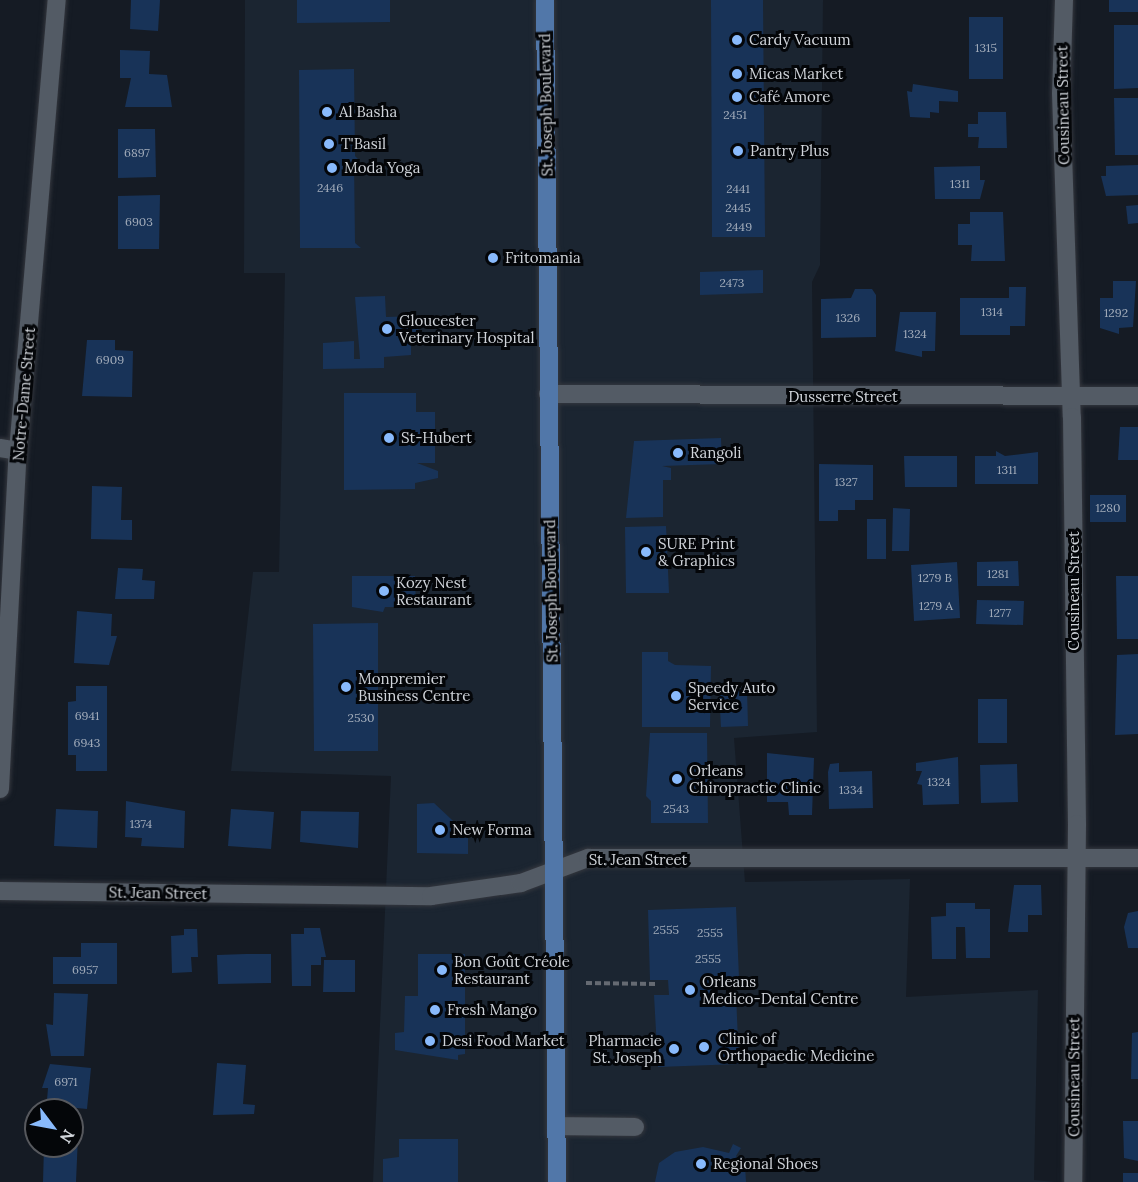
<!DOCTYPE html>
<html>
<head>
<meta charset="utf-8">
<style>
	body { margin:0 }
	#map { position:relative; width:1138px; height:1182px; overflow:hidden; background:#151b24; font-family:Lora,serif }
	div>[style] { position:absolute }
	.built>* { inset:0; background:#1b2531 }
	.building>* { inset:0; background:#183358 }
	.path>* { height:4px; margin-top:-2px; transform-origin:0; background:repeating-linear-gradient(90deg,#656a72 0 6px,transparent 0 9px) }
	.roads { filter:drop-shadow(0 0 2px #34373e) drop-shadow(0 0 2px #34373e) }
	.minor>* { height:18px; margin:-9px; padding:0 9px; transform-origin:9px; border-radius:9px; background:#535b65 }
	.major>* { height:18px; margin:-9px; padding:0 9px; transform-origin:9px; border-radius:9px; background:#5177a9 }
	.dots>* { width:16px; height:16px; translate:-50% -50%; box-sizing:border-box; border:3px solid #040609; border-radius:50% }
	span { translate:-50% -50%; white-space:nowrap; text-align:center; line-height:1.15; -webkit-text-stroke:6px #040609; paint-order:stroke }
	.number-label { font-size:12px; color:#a2acba }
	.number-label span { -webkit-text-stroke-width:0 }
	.poi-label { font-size:15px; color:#d0d4da }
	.left { translate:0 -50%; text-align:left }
	.right { translate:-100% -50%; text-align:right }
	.street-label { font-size:15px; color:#d0d4da }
	.north { position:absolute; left:24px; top:1098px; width:60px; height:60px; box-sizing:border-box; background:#040609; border:2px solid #56585d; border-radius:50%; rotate:122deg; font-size:16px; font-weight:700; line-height:24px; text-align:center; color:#d0d4da }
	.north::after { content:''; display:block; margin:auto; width:21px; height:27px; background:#89bafc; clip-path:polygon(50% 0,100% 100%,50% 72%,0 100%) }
</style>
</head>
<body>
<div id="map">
	<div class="built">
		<i style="clip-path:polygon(245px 0,823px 0,820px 265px,812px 282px,817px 732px,734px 738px,745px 882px,910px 879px,906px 997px,1038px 990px,1034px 1180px,1055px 1182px,373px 1182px,391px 776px,231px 771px,253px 572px,279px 572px,285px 273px,244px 273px)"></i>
	</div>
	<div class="building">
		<i style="clip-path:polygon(131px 0,160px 0,158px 31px,130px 29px)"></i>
		<i style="clip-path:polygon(297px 0,390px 0,390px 22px,297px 23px)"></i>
		<i style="clip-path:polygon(711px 0,763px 0,765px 237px,712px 237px)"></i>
		<i style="clip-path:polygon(1109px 0,1138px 0,1138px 12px,1109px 12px)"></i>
		<i style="clip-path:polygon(969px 17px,1003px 17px,1003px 79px,969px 79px)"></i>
		<i style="clip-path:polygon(1114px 25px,1138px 25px,1138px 88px,1114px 89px)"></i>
		<i style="clip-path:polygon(120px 50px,150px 51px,149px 74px,167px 75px,172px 107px,125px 107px,131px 78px,120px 78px)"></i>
		<i style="clip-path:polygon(354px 69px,355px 156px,360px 161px,354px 161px,355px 243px,361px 248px,300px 248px,299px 70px)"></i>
		<i style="clip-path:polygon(913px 84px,958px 91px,958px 102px,939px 101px,939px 113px,930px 112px,930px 118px,910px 117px,907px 91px,912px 92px)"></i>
		<i style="clip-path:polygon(1114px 98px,1138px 98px,1138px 155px,1115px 155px)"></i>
		<i style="clip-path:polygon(978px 112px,1006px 112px,1007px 148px,978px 148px,979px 137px,968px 137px,968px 124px,978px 124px)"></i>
		<i style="clip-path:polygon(118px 129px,155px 129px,156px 177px,118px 178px)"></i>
		<i style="clip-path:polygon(1138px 165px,1138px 195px,1106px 196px,1101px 176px,1106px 176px,1106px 166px)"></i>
		<i style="clip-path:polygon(980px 166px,980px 180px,985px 180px,980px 199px,935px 199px,934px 167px)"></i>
		<i style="clip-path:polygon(160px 195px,159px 249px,118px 249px,118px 196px)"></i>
		<i style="clip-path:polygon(1138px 205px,1138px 223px,1128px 224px,1126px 206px)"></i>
		<i style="clip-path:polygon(970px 212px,1003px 212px,1005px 261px,971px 261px,972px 245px,958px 245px,958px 224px,970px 224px)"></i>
		<i style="clip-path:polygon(763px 270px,763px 293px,700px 295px,700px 272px)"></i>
		<i style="clip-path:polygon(1113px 281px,1136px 281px,1133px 327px,1119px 328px,1119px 334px,1100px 328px,1100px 298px,1113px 298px)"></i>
		<i style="clip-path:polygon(1009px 287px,1026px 287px,1025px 326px,1010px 326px,1010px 335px,960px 335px,960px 298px,1009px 298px)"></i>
		<i style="clip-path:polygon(855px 289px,872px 289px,876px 295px,876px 337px,821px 338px,821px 299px,851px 298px)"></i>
		<i style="clip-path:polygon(385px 296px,386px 317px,418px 316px,419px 342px,411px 342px,411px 355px,384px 357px,384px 368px,323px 369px,323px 343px,354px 341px,354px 359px,360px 359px,355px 297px)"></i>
		<i style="clip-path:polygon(900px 312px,936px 312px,935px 351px,922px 351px,922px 357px,895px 351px)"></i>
		<i style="clip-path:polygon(87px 340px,115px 340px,115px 350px,133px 351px,132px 397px,82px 396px)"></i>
		<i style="clip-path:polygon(344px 393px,416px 393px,416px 412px,435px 412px,435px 463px,417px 463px,438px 471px,438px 478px,415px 483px,415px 489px,344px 490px)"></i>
		<i style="clip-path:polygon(1120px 427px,1138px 427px,1138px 460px,1118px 460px)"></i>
		<i style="clip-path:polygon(721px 438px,722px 464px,662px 466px,671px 468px,671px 480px,663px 480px,663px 517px,626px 518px,634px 441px)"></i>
		<i style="clip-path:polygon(996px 451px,1005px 456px,1038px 452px,1038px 484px,975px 484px,975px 456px,996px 456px)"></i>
		<i style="clip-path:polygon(904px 456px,957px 456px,957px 487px,905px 487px)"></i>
		<i style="clip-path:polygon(819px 464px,873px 465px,873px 500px,855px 500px,855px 510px,838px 510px,838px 521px,819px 521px)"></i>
		<i style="clip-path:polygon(92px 486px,122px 487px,121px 520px,132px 520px,132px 540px,91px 539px)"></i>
		<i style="clip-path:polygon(1090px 495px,1126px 495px,1126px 522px,1090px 522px)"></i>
		<i style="clip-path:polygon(893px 508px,910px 509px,909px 551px,892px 551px)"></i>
		<i style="clip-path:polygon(867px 519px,886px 519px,886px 559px,867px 559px)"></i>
		<i style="clip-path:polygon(666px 526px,669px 593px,626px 593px,625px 527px)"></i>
		<i style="clip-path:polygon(1018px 561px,1019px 586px,977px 586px,977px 562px)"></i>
		<i style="clip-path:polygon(957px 562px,960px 618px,914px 621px,911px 565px)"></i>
		<i style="clip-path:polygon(118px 568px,143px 569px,142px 580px,155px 581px,154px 599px,115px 599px)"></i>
		<i style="clip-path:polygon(352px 576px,415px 576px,416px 607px,385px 607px,383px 612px,352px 607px)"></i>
		<i style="clip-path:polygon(1116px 576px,1138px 576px,1138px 639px,1117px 639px)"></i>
		<i style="clip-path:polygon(977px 600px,1024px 601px,1023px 625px,976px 624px)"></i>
		<i style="clip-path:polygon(77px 611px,112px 614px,111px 636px,117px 636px,109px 665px,74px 663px)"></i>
		<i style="clip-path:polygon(378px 623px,378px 751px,314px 751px,313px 624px)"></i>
		<i style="clip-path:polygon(642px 652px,668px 652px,668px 661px,675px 665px,711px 666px,710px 727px,642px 727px)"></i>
		<i style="clip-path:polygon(1138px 654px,1138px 734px,1115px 735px,1117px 655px)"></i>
		<i style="clip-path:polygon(76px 686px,107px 686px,107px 771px,76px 771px,76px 755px,68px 755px,68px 702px,76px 701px)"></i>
		<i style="clip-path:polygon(747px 690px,748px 726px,721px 727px,719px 692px)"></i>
		<i style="clip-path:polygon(978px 699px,1007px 699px,1007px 743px,978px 743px)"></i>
		<i style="clip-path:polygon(650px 733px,707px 733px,708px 823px,651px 823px,651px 801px,646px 796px)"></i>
		<i style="clip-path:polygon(767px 753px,814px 758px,812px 815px,789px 815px,788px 802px,767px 802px)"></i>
		<i style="clip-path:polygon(958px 757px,959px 804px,923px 805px,922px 785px,917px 784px,922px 771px,916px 771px,916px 763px)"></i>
		<i style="clip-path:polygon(839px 763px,839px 772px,872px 771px,873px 808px,829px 809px,828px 772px,830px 764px)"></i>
		<i style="clip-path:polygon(1017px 764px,1018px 802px,981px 803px,980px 765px)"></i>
		<i style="clip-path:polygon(126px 801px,185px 811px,184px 848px,141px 846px,142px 838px,125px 837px)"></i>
		<i style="clip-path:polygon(434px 803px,468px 835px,468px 854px,417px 853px,417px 804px)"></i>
		<i style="clip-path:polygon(56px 809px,98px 811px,97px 848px,54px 846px)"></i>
		<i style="clip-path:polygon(231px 809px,274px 812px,271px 849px,228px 846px)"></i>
		<i style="clip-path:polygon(301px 811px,359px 812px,358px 848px,300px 842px)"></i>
		<i style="clip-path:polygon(1014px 885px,1041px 885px,1042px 915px,1028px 915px,1028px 932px,1008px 932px)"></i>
		<i style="clip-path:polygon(946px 903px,975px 903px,975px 909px,990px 909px,990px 958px,966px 958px,965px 927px,956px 927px,956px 959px,932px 959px,931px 917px,946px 916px)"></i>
		<i style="clip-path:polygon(736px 907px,739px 978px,720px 979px,721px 985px,711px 986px,711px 995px,736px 994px,739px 1064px,658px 1067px,654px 995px,669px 995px,668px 980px,650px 980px,648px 910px)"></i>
		<i style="clip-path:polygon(1138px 911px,1138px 948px,1128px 948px,1124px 927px,1128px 913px)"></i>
		<i style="clip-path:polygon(304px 928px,320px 928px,326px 957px,321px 957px,321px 965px,311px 965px,311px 986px,292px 986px,291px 934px,304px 934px)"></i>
		<i style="clip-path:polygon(184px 929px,197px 929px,198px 957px,191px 957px,192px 972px,172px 973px,171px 936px,184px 935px)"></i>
		<i style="clip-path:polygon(81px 943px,117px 943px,117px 984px,53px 984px,53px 957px,81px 957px)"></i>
		<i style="clip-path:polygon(246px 954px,271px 954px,271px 983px,218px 984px,217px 955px)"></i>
		<i style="clip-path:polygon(418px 954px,465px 954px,465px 1054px,458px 1055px,458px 1060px,395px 1050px,395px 1033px,404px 1032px,405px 996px,418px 996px)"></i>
		<i style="clip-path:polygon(324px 960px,355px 960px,355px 992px,323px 992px)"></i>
		<i style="clip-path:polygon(54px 993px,88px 994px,84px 1056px,51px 1056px,46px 1024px,53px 1025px)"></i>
		<i style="clip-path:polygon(1138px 1032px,1138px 1079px,1131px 1079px,1132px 1033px)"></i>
		<i style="clip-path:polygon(217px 1063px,246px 1065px,243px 1104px,255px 1105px,254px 1114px,213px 1115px)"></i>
		<i style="clip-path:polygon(50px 1064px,91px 1068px,87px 1109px,56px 1106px,57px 1101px,47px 1100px,48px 1088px,42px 1088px)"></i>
		<i style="clip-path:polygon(1123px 1121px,1138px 1121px,1138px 1161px,1124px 1158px)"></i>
		<i style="clip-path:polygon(72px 1136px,78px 1136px,76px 1182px,43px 1182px,44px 1146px,72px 1146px)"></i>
		<i style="clip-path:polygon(399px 1139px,458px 1139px,458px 1182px,383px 1182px,383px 1159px,399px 1157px)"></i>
		<i style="clip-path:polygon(733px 1144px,741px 1148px,736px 1156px,745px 1166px,746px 1182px,655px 1182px,659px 1163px,675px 1152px,703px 1147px,729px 1153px)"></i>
		<i style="clip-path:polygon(1123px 1173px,1138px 1173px,1138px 1182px,1123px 1182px)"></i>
	</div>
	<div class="path">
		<i style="left:586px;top:983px;width:70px;rotate:0.8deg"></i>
	</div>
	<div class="roads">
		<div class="minor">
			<i style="left:1064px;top:0;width:93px;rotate:91.8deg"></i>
			<i style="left:1061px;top:93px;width:324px;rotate:88.1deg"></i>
			<i style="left:1072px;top:417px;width:407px;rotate:89.3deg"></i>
			<i style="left:1077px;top:824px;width:358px;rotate:90.6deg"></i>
			<i style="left:548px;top:394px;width:590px;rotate:0.19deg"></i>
			<i style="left:0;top:448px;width:18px;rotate:9deg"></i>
			<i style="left:0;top:789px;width:338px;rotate:-87deg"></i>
			<i style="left:18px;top:451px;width:453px;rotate:-85.1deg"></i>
			<i style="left:0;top:891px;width:431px;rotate:0.7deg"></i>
			<i style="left:431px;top:896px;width:91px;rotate:-8.2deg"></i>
			<i style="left:521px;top:883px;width:72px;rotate:-20.5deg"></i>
			<i style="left:588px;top:858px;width:550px"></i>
			<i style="left:556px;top:1126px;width:79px;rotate:0.7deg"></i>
		</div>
		<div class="major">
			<i style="left:545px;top:0;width:1182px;rotate:89.42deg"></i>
		</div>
	</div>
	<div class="dots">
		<i style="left:737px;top:40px;background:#89bafc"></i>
		<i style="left:737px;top:74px;background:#89bafc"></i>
		<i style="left:737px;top:97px;background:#89bafc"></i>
		<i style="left:327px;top:112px;background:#89bafc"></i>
		<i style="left:329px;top:144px;background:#89bafc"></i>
		<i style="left:738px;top:151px;background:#89bafc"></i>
		<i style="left:332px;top:168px;background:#89bafc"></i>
		<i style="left:493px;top:258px;background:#89bafc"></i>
		<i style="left:387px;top:329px;background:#89bafc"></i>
		<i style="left:389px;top:438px;background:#89bafc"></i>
		<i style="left:678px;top:453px;background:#89bafc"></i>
		<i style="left:646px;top:552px;background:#89bafc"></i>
		<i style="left:384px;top:591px;background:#89bafc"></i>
		<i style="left:346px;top:687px;background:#89bafc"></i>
		<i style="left:676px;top:696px;background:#89bafc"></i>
		<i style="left:677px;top:779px;background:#89bafc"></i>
		<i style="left:440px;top:830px;background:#89bafc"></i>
		<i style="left:442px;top:970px;background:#89bafc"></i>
		<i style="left:690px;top:990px;background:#89bafc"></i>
		<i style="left:435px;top:1010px;background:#89bafc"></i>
		<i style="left:430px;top:1041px;background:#89bafc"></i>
		<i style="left:704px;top:1047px;background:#89bafc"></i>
		<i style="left:674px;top:1049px;background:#89bafc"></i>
		<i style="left:701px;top:1164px;background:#89bafc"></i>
	</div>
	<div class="number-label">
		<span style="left:986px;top:48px">1315</span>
		<span style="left:735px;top:115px">2451</span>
		<span style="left:137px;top:153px">6897</span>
		<span style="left:960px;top:184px">1311</span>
		<span style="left:330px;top:188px">2446</span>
		<span style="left:738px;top:189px">2441</span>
		<span style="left:738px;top:208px">2445</span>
		<span style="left:139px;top:222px">6903</span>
		<span style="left:739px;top:227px">2449</span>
		<span style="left:732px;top:283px">2473</span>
		<span style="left:992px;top:312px">1314</span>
		<span style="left:1116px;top:313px">1292</span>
		<span style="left:848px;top:318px">1326</span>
		<span style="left:915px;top:334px">1324</span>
		<span style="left:110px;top:360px">6909</span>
		<span style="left:1007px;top:470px">1311</span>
		<span style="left:846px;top:482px">1327</span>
		<span style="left:1108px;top:508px">1280</span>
		<span style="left:998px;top:574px">1281</span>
		<span style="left:935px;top:578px">1279 B</span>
		<span style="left:936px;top:606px">1279 A</span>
		<span style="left:1000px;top:613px">1277</span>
		<span style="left:87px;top:716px">6941</span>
		<span style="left:361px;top:718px">2530</span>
		<span style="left:87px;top:743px">6943</span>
		<span style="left:939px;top:782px">1324</span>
		<span style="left:851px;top:790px">1334</span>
		<span style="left:676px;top:809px">2543</span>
		<span style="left:141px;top:824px">1374</span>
		<span style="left:666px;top:930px">2555</span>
		<span style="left:710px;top:933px">2555</span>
		<span style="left:708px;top:959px">2555</span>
		<span style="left:85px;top:970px">6957</span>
		<span style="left:66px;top:1082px">6971</span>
	</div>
	<div class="poi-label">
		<span class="left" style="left:749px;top:40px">Cardy Vacuum</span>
		<span class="left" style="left:749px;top:74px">Micas Market</span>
		<span class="left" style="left:749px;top:97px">Café Amore</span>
		<span class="left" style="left:339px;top:112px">Al Basha</span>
		<span class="left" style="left:341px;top:144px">T'Basil</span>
		<span class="left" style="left:750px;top:151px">Pantry Plus</span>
		<span class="left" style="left:344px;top:168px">Moda Yoga</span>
		<span class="left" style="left:505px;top:258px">Fritomania</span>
		<span class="left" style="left:399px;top:329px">Gloucester<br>Veterinary Hospital</span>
		<span class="left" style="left:401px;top:438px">St-Hubert</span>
		<span class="left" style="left:690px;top:453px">Rangoli</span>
		<span class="left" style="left:658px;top:552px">SURE Print<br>&amp; Graphics</span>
		<span class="left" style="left:396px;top:591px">Kozy Nest<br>Restaurant</span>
		<span class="left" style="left:358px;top:687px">Monpremier<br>Business Centre</span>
		<span class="left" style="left:688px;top:696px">Speedy Auto<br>Service</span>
		<span class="left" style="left:689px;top:779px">Orleans<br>Chiropractic Clinic</span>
		<span class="left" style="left:452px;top:830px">New Forma</span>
		<span class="left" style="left:454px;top:970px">Bon Goût Créole<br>Restaurant</span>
		<span class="left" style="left:702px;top:990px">Orleans<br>Medico-Dental Centre</span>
		<span class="left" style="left:447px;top:1010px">Fresh Mango</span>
		<span class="left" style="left:718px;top:1047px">Clinic of<br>Orthopaedic Medicine</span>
		<span class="right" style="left:662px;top:1049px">Pharmacie<br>St. Joseph</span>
		<span class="left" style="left:442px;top:1041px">Desi Food Market</span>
		<span class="left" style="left:713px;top:1164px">Regional Shoes</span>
	</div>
	<div class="street-label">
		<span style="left:546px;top:105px;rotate:-91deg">St. Joseph Boulevard</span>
		<span style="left:1063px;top:105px;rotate:-91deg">Cousineau Street</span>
		<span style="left:24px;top:394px;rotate:-85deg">Notre-Dame Street</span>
		<span style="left:843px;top:397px">Dusserre Street</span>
		<span style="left:551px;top:591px;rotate:-91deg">St. Joseph Boulevard</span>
		<span style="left:1074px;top:591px;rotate:-90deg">Cousineau Street</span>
		<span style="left:638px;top:860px">St. Jean Street</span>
		<span style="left:158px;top:893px;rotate:1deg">St. Jean Street</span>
		<span style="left:1074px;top:1077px;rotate:-90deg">Cousineau Street</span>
	</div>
	<div class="north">N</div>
</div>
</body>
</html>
